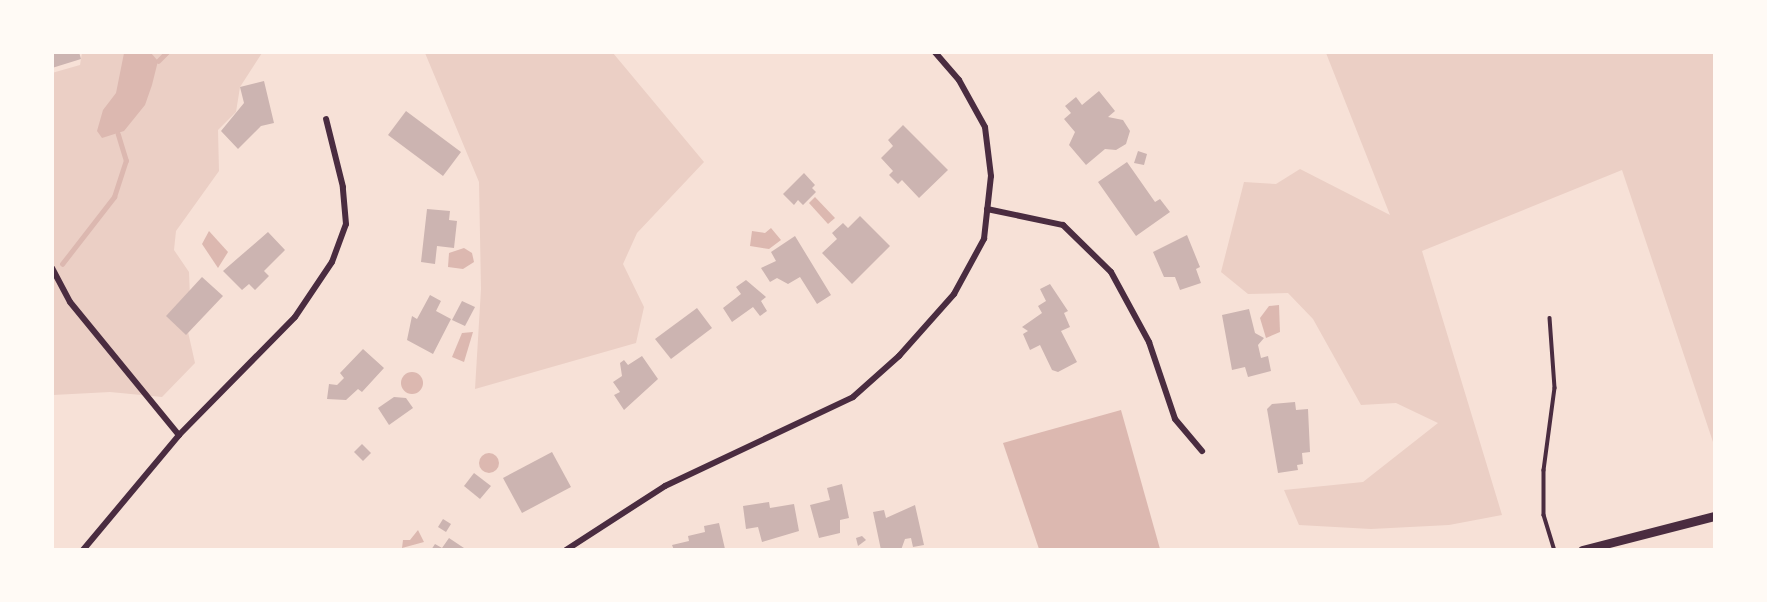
<!DOCTYPE html>
<html>
<head>
<meta charset="utf-8">
<style>
	body { margin:0 }
	#map { position:relative; width:1767px; height:602px; overflow:hidden; background:#f7e1d7; font-family:"PT Sans Narrow",sans-serif }
	div>[style] { position:absolute }
	.green>* { inset:0; background:#ebcfc5 }
	.water>* { inset:0; background:#dcb8b0 }
	.round { border-radius:50% }
	.stream>* { height:4.5px; margin:-2.25px; padding:0 2.25px; transform-origin:2.25px; border-radius:2.25px; background:#dcb8b0 }
	.building>* { inset:0; background:#ccb4b1 }
	.service>* { height:3.5px; margin:-1.75px; padding:0 1.75px; transform-origin:1.75px; border-radius:1.75px; background:#4a2c40 }
	.minor>* { height:6px; margin:-3px; padding:0 3px; transform-origin:3px; border-radius:3px; background:#4a2c40 }
	.secondary>* { height:9px; margin:-4.5px; padding:0 4.5px; transform-origin:4.5px; border-radius:4.5px; background:#4a2c40 }
	span { translate:-50% -50%; white-space:nowrap; text-align:center; line-height:1.15; -webkit-text-stroke:6px #fffaf5; paint-order:stroke }
	.frame { position:absolute; inset:0; border:54px solid #fffaf5; pointer-events:none }
</style>
</head>
<body>
<div id="map">
	<div class="green">
		<i style="clip-path:polygon(82px 53px,262px 53px,240px 87px,236px 112px,218px 130px,219px 171px,176px 231px,174px 250px,189px 272px,190px 298px,184px 314px,195px 363px,162px 397px,110px 392px,53px 395px,52px 73px,80px 65px)"></i>
		<i style="clip-path:polygon(425px 53px,613px 53px,704px 162px,637px 233px,623px 264px,644px 307px,636px 343px,475px 389px,481px 289px,479px 182px)"></i>
		<i style="clip-path:polygon(1326px 53px,1714px 53px,1714px 445px,1622px 170px,1422px 251px,1502px 515px,1449px 525px,1371px 529px,1299px 525px,1284px 490px,1363px 482px,1438px 423px,1396px 403px,1361px 405px,1313px 319px,1288px 293px,1248px 294px,1221px 272px,1244px 182px,1276px 184px,1300px 169px,1390px 215px)"></i>
	</div>
	<div class="water">
		<i style="clip-path:polygon(124px 53px,151px 53px,158px 61px,152px 85px,145px 105px,124px 131px,102px 138px,97px 131px,103px 110px,116px 93px)"></i>
		<i style="clip-path:polygon(815px 197px,835px 218px,828px 224px,809px 203px)"></i>
		<i style="clip-path:polygon(771px 228px,781px 240px,769px 249px,750px 246px,752px 231px,765px 233px)"></i>
		<i style="clip-path:polygon(209px 231px,228px 252px,218px 268px,202px 244px)"></i>
		<i style="clip-path:polygon(464px 248px,472px 253px,474px 262px,463px 269px,448px 267px,449px 253px)"></i>
		<i style="clip-path:polygon(1279px 305px,1280px 332px,1266px 338px,1260px 318px,1269px 306px)"></i>
		<i style="clip-path:polygon(473px 332px,464px 362px,452px 357px,462px 333px)"></i>
		<i class="round" style="left:401px;top:372px;width:22px;height:22px"></i>
		<i style="clip-path:polygon(1121px 410px,1160px 549px,1039px 549px,1003px 443px)"></i>
		<i class="round" style="left:479px;top:453px;width:20px;height:20px"></i>
		<i style="clip-path:polygon(418px 530px,424px 542px,402px 548px,403px 540px,410px 540px)"></i>
	</div>
	<div class="stream">
		<i style="left:158px;top:61px;width:13px;rotate:-45deg"></i>
		<i style="left:62px;top:264px;width:85px;rotate:-52.2deg"></i>
		<i style="left:114px;top:197px;width:38px;rotate:-72deg"></i>
		<i style="left:126px;top:161px;width:28px;rotate:-107deg"></i>
	</div>
	<div class="building">
		<i style="clip-path:polygon(52px 52px,79px 52px,81px 59px,52px 68px)"></i>
		<i style="clip-path:polygon(264px 81px,274px 123px,261px 126px,238px 149px,221px 131px,244px 103px,240px 87px)"></i>
		<i style="clip-path:polygon(1099px 91px,1115px 111px,1108px 117px,1123px 120px,1130px 131px,1126px 144px,1116px 150px,1105px 149px,1086px 165px,1069px 145px,1075px 132px,1064px 119px,1071px 113px,1065px 106px,1076px 97px,1082px 105px)"></i>
		<i style="clip-path:polygon(406px 111px,461px 152px,443px 176px,388px 135px)"></i>
		<i style="clip-path:polygon(903px 125px,948px 170px,919px 198px,902px 180px,898px 184px,889px 175px,893px 171px,881px 158px,893px 146px,888px 140px)"></i>
		<i style="clip-path:polygon(1138px 151px,1147px 154px,1144px 165px,1134px 163px)"></i>
		<i style="clip-path:polygon(1127px 162px,1155px 202px,1160px 199px,1170px 212px,1136px 236px,1098px 182px)"></i>
		<i style="clip-path:polygon(804px 173px,815px 185px,812px 188px,816px 192px,803px 205px,798px 200px,794px 205px,783px 194px)"></i>
		<i style="clip-path:polygon(427px 209px,450px 211px,449px 220px,457px 221px,454px 248px,437px 246px,435px 264px,421px 262px)"></i>
		<i style="clip-path:polygon(860px 216px,890px 246px,852px 284px,822px 253px,837px 239px,832px 233px,843px 223px,848px 228px)"></i>
		<i style="clip-path:polygon(268px 232px,285px 250px,264px 271px,269px 276px,255px 290px,249px 284px,242px 290px,223px 271px)"></i>
		<i style="clip-path:polygon(1187px 235px,1200px 267px,1196px 269px,1201px 283px,1180px 290px,1175px 277px,1164px 277px,1153px 252px)"></i>
		<i style="clip-path:polygon(795px 236px,831px 295px,817px 304px,800px 277px,788px 284px,777px 278px,770px 282px,761px 268px,776px 261px,771px 252px)"></i>
		<i style="clip-path:polygon(202px 277px,223px 296px,186px 335px,166px 316px)"></i>
		<i style="clip-path:polygon(746px 280px,766px 297px,761px 301px,767px 311px,760px 316px,753px 307px,732px 322px,723px 308px,741px 294px,736px 287px)"></i>
		<i style="clip-path:polygon(1050px 284px,1068px 311px,1064px 313px,1070px 327px,1061px 331px,1077px 362px,1058px 372px,1052px 370px,1040px 345px,1030px 350px,1023px 334px,1028px 331px,1022px 327px,1042px 313px,1038px 306px,1046px 301px,1040px 289px)"></i>
		<i style="clip-path:polygon(430px 295px,441px 301px,436px 311px,451px 319px,433px 354px,407px 340px,412px 316px,417px 319px)"></i>
		<i style="clip-path:polygon(462px 301px,475px 307px,465px 326px,452px 320px)"></i>
		<i style="clip-path:polygon(697px 308px,712px 328px,671px 359px,655px 339px)"></i>
		<i style="clip-path:polygon(1249px 309px,1255px 333px,1264px 338px,1258px 345px,1261px 358px,1268px 356px,1271px 371px,1248px 377px,1245px 367px,1232px 370px,1222px 315px)"></i>
		<i style="clip-path:polygon(363px 349px,384px 368px,362px 392px,358px 389px,346px 400px,327px 399px,329px 384px,337px 385px,344px 378px,340px 373px)"></i>
		<i style="clip-path:polygon(642px 356px,658px 379px,624px 410px,614px 395px,620px 392px,613px 382px,622px 376px,620px 363px,624px 360px,628px 365px)"></i>
		<i style="clip-path:polygon(394px 397px,406px 398px,413px 408px,389px 425px,378px 408px)"></i>
		<i style="clip-path:polygon(1295px 402px,1296px 410px,1308px 409px,1310px 452px,1302px 453px,1303px 464px,1297px 465px,1298px 470px,1278px 473px,1267px 409px,1272px 404px)"></i>
		<i style="clip-path:polygon(362px 444px,371px 453px,363px 461px,354px 452px)"></i>
		<i style="clip-path:polygon(552px 452px,571px 487px,522px 513px,503px 478px)"></i>
		<i style="clip-path:polygon(474px 473px,491px 486px,480px 499px,464px 486px)"></i>
		<i style="clip-path:polygon(842px 484px,849px 518px,840px 520px,840px 533px,819px 538px,810px 505px,830px 500px,827px 488px)"></i>
		<i style="clip-path:polygon(769px 502px,770px 508px,794px 504px,799px 531px,762px 542px,758px 527px,746px 529px,743px 506px)"></i>
		<i style="clip-path:polygon(915px 505px,924px 545px,913px 547px,911px 538px,905px 539px,901px 550px,881px 550px,873px 512px,884px 510px,886px 518px)"></i>
		<i style="clip-path:polygon(443px 519px,451px 524px,446px 532px,438px 527px)"></i>
		<i style="clip-path:polygon(719px 523px,725px 549px,674px 550px,672px 545px,689px 541px,688px 536px,705px 532px,704px 526px)"></i>
		<i style="clip-path:polygon(862px 536px,866px 540px,858px 546px,856px 538px)"></i>
		<i style="clip-path:polygon(449px 538px,467px 550px,431px 550px,435px 544px,442px 548px)"></i>
	</div>
	<div class="service">
		<i style="left:1550px;top:318px;width:70px;rotate:85.9deg"></i>
		<i style="left:1555px;top:388px;width:83px;rotate:97.6deg"></i>
		<i style="left:1544px;top:470px;width:45px;rotate:90deg"></i>
		<i style="left:1544px;top:515px;width:37px;rotate:73deg"></i>
	</div>
	<div class="minor">
		<i style="left:987px;top:209px;width:78px;rotate:11.9deg"></i>
		<i style="left:1063px;top:225px;width:67px;rotate:44.4deg"></i>
		<i style="left:1111px;top:272px;width:80px;rotate:61.5deg"></i>
		<i style="left:1149px;top:342px;width:81px;rotate:71.3deg"></i>
		<i style="left:1175px;top:419px;width:42px;rotate:49.8deg"></i>
		<i style="left:52px;top:268px;width:38px;rotate:62deg"></i>
		<i style="left:70px;top:302px;width:172px;rotate:50.7deg"></i>
		<i style="left:83px;top:550px;width:150px;rotate:-50.1deg"></i>
		<i style="left:179px;top:435px;width:165px;rotate:-45.5deg"></i>
		<i style="left:295px;top:317px;width:66px;rotate:-56.1deg"></i>
		<i style="left:332px;top:262px;width:40px;rotate:-69.8deg"></i>
		<i style="left:346px;top:224px;width:37px;rotate:-95deg"></i>
		<i style="left:343px;top:187px;width:70px;rotate:-104deg"></i>
		<i style="left:566px;top:550px;width:118px;rotate:-32.9deg"></i>
		<i style="left:665px;top:486px;width:208px;rotate:-25.3deg"></i>
		<i style="left:853px;top:397px;width:62px;rotate:-41.7deg"></i>
		<i style="left:899px;top:356px;width:83px;rotate:-48.4deg"></i>
		<i style="left:954px;top:294px;width:63px;rotate:-61.4deg"></i>
		<i style="left:984px;top:239px;width:63px;rotate:-83.7deg"></i>
		<i style="left:991px;top:176px;width:49px;rotate:-97deg"></i>
		<i style="left:985px;top:127px;width:54px;rotate:-119deg"></i>
		<i style="left:959px;top:80px;width:37px;rotate:-131deg"></i>
	</div>
	<div class="secondary">
		<i style="left:1582px;top:550px;width:136px;rotate:-14.4deg"></i>
	</div>
	<div class="frame"></div>
</div>
</body>
</html>
